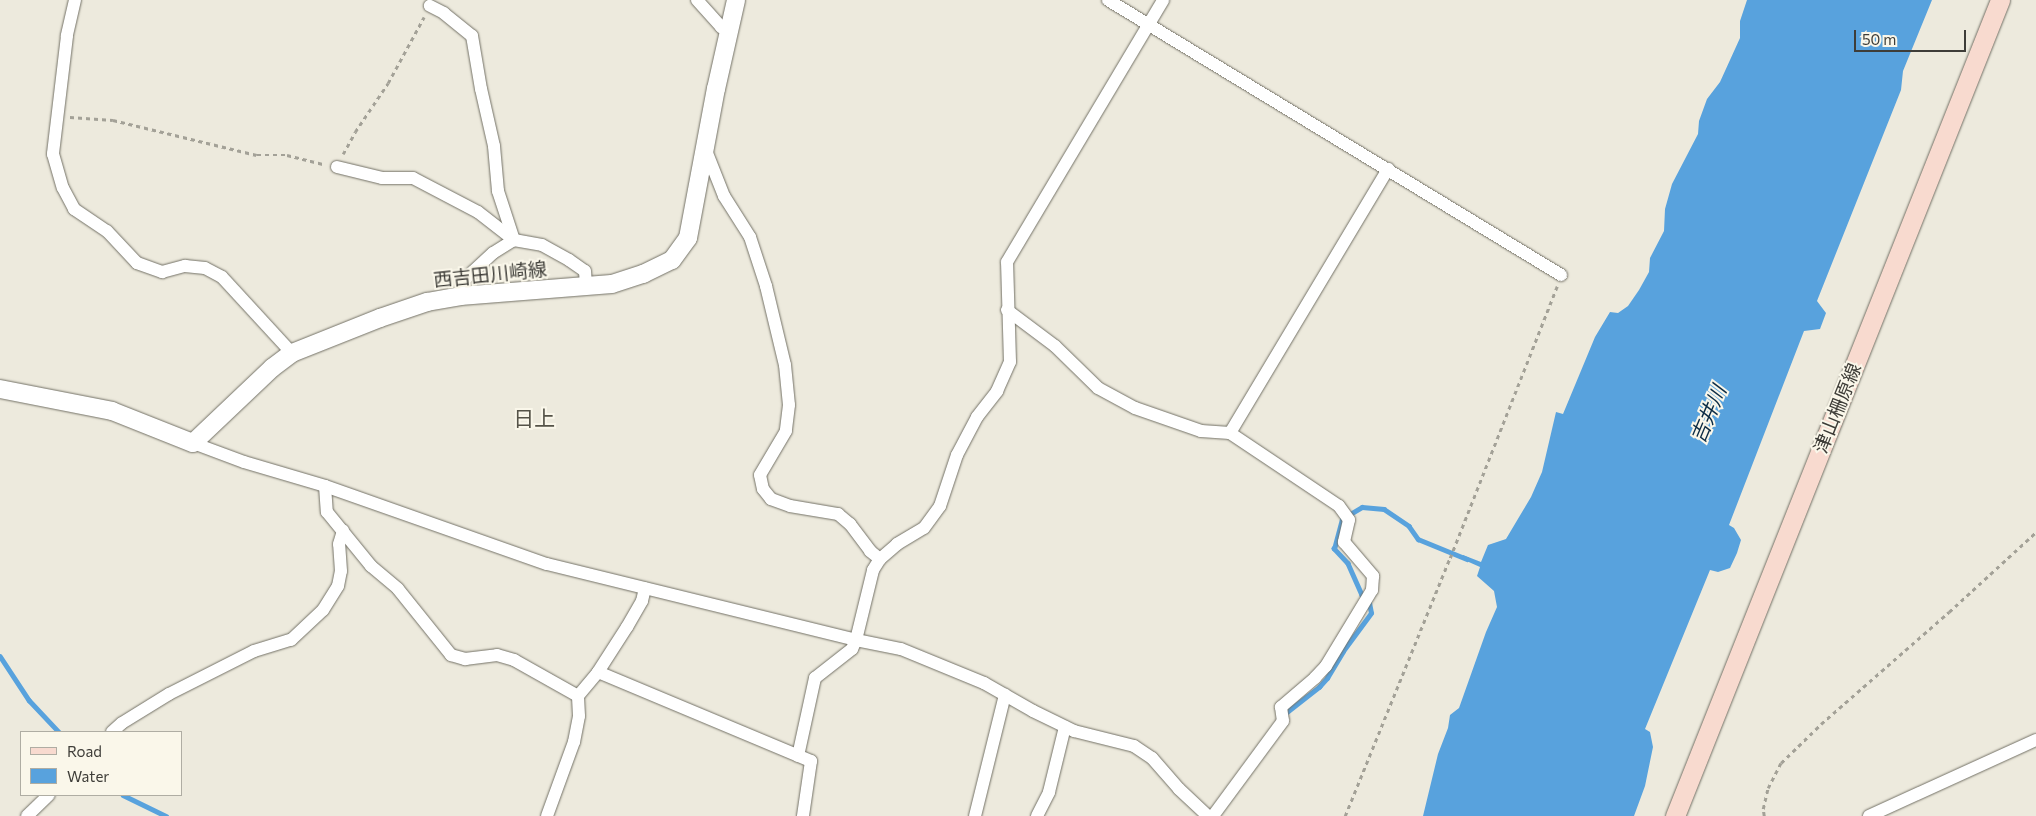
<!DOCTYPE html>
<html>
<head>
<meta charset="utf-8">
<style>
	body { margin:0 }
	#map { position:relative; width:2036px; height:816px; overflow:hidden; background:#edeadd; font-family:Commissioner,"Noto Sans JP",sans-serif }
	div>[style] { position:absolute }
	.water>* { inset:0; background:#58a2dd }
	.stream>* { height:4.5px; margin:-2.25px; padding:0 2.25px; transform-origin:2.25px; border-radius:2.25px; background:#58a2dd }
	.path>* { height:2.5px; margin-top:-1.25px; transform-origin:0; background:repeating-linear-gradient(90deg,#a3a197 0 4px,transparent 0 8px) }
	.roads { filter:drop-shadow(0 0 1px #737166) drop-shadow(0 0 1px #737166) }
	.minor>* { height:12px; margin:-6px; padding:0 6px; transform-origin:6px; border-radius:6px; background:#fff }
	.secondary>* { height:18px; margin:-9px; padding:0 9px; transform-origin:9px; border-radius:9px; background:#fff }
	.primary>* { height:19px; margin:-9.5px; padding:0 9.5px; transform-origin:9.5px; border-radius:9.5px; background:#f8dacf }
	span { translate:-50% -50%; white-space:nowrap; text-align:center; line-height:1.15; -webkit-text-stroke:4px #faf7ea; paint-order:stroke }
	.street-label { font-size:19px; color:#3e3d38 }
	.water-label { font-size:20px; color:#0b2b44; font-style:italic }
	.quarter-label { font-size:21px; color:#555348 }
	.legend { position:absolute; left:20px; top:731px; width:162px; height:65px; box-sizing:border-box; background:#faf7ea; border:1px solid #afada3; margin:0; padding:6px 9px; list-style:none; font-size:15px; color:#3e3d38 }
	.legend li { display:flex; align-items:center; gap:10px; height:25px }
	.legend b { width:25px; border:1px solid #afada3 }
	.scale { position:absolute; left:1854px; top:30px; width:112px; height:22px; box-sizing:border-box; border:2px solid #3e3d38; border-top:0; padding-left:6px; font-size:15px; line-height:18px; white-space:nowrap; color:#3e3d38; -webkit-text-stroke:4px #faf7ea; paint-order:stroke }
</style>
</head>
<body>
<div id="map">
	<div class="water">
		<i style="clip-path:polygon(1747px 0,1932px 0,1903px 71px,1901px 90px,1817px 301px,1826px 313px,1820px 329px,1804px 331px,1729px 525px,1734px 528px,1741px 540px,1737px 553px,1730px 568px,1718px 572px,1710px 570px,1645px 729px,1650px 732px,1653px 747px,1645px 786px,1634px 816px,1423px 816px,1438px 754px,1448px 728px,1450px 715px,1459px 708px,1486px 632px,1497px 607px,1494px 591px,1477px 576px,1480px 567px,1462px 559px,1463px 555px,1481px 562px,1488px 545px,1506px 539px,1531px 497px,1542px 472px,1556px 412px,1563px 414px,1595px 337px,1610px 312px,1618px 313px,1628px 306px,1639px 290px,1649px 272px,1650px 258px,1664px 231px,1665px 209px,1672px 184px,1698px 134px,1699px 121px,1707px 99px,1720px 82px,1740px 38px,1740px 21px)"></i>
	</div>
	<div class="stream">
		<i style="left:0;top:656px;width:53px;rotate:56.6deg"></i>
		<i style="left:29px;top:700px;width:44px;rotate:46.8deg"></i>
		<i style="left:1283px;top:715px;width:46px;rotate:-37.9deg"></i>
		<i style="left:1319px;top:687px;width:12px;rotate:-48deg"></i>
		<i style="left:1327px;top:678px;width:31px;rotate:-59deg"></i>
		<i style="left:1343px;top:651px;width:47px;rotate:-53.6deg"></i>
		<i style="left:1371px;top:613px;width:10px;rotate:-101deg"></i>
		<i style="left:1369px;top:603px;width:10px;rotate:-135deg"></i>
		<i style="left:1362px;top:596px;width:35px;rotate:-114deg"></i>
		<i style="left:1348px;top:564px;width:21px;rotate:-133deg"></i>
		<i style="left:1334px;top:549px;width:31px;rotate:-75deg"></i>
		<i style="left:1342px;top:519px;width:23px;rotate:-31deg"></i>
		<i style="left:1362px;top:507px;width:22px;rotate:5deg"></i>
		<i style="left:1384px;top:509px;width:30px;rotate:34deg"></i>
		<i style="left:1409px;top:526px;width:16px;rotate:55deg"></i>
		<i style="left:1418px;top:539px;width:53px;rotate:22.2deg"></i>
		<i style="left:123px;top:795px;width:48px;rotate:26deg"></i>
	</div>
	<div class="path">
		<i style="left:70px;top:117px;width:43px;rotate:4deg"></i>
		<i style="left:113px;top:120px;width:148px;rotate:13.7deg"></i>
		<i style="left:257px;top:155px;width:30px"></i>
		<i style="left:287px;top:155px;width:38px;rotate:14deg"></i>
		<i style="left:343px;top:154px;width:25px;rotate:-61deg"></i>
		<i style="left:355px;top:132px;width:59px;rotate:-56deg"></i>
		<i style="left:388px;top:83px;width:75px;rotate:-61.4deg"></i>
		<i style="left:1345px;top:816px;width:279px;rotate:-67.9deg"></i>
		<i style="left:1450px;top:558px;width:292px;rotate:-68.5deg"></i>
		<i style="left:1764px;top:816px;width:7px;rotate:-98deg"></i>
		<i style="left:1763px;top:809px;width:22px;rotate:-77deg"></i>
		<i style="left:1768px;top:788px;width:28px;rotate:-63deg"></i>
		<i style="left:1781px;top:763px;width:56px;rotate:-44.3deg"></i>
		<i style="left:1821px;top:724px;width:170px;rotate:-41.2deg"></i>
		<i style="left:1949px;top:612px;width:118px;rotate:-42.6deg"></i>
	</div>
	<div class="roads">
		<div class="minor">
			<i style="left:75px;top:0;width:37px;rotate:103deg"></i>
			<i style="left:67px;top:36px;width:119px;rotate:96.8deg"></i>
			<i style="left:53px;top:154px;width:35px;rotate:74deg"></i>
			<i style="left:63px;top:188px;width:24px;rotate:62deg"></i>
			<i style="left:74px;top:209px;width:40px;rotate:34deg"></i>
			<i style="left:107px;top:231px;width:44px;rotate:46.8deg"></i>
			<i style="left:137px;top:263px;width:27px;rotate:20deg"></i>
			<i style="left:162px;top:272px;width:24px;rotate:-15deg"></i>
			<i style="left:185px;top:266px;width:20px;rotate:6deg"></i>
			<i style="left:205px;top:268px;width:19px;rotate:28deg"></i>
			<i style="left:222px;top:277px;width:103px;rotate:47.4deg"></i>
			<i style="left:697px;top:0;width:36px;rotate:48deg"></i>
			<i style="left:721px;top:27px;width:11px;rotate:34deg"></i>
			<i style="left:1108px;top:0;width:530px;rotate:31.26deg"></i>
			<i style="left:705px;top:148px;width:52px;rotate:68.4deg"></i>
			<i style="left:724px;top:196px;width:49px;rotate:57.6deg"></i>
			<i style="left:750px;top:237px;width:52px;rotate:71.9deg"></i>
			<i style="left:766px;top:286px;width:81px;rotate:76.5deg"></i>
			<i style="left:785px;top:365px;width:40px;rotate:84.3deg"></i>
			<i style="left:789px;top:405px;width:26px;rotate:97deg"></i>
			<i style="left:786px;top:431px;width:51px;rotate:120.6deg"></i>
			<i style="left:760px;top:475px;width:14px;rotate:78deg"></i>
			<i style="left:763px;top:489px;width:13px;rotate:51deg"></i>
			<i style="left:771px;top:499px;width:20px;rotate:20deg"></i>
			<i style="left:790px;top:506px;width:49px;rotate:9.5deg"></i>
			<i style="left:838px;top:514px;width:16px;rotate:40deg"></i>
			<i style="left:850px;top:524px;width:34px;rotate:53deg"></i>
			<i style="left:870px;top:551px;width:13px;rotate:39deg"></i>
			<i style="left:337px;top:167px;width:46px;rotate:13.7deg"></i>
			<i style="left:382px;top:178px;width:31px"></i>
			<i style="left:413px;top:178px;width:73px;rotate:27.6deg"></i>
			<i style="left:478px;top:212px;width:46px;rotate:37.9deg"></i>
			<i style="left:514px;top:240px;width:52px;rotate:-108.1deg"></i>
			<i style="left:498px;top:191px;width:45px;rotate:-95.1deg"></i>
			<i style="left:494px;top:146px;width:58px;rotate:-102.8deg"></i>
			<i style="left:481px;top:89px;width:54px;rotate:-99.6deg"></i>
			<i style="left:472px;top:36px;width:36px;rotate:-141deg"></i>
			<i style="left:444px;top:13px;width:16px;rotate:-153deg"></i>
			<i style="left:460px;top:296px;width:18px;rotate:-74deg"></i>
			<i style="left:465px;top:279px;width:38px;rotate:-43deg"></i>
			<i style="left:493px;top:253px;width:25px;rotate:-32deg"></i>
			<i style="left:514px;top:240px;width:28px;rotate:10deg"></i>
			<i style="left:542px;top:245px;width:31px;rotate:29deg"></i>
			<i style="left:569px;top:260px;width:19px;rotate:35deg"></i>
			<i style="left:585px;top:271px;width:16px;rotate:86deg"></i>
			<i style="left:1007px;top:310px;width:60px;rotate:36.9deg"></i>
			<i style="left:1055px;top:346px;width:60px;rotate:44.3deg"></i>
			<i style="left:1098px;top:388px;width:42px;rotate:28.4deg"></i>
			<i style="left:1135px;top:408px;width:70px;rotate:19.2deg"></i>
			<i style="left:1201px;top:431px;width:29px;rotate:4deg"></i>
			<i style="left:1230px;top:433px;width:131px;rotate:33.8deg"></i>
			<i style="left:1339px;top:506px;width:17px;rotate:54deg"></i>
			<i style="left:1349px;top:520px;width:23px;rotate:103deg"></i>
			<i style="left:1344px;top:542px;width:45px;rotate:49.5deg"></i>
			<i style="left:1373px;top:576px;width:14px;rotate:94deg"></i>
			<i style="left:1372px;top:590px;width:89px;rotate:121.2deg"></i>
			<i style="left:1326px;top:666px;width:16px;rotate:133deg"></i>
			<i style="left:1315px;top:678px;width:45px;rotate:139.5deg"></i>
			<i style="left:1281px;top:707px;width:14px;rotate:82deg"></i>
			<i style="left:1283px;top:721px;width:118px;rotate:126.4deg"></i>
			<i style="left:1230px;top:433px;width:308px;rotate:-59.1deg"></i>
			<i style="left:193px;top:443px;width:54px;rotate:20.4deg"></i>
			<i style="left:244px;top:462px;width:84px;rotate:16.5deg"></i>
			<i style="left:325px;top:486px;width:235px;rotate:19.4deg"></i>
			<i style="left:547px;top:564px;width:318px;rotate:13.8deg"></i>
			<i style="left:856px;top:640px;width:46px;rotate:11.3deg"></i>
			<i style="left:901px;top:649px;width:90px;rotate:22.3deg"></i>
			<i style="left:984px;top:683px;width:56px;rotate:29.7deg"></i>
			<i style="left:1033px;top:711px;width:46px;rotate:26deg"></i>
			<i style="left:1074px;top:731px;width:62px;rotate:14deg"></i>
			<i style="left:1134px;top:746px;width:22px;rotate:34deg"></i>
			<i style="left:1152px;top:758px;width:41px;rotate:48.9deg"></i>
			<i style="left:1179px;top:789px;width:40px;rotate:43deg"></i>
			<i style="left:325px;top:486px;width:26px;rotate:86deg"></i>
			<i style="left:327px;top:512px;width:70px;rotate:50.8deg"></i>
			<i style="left:371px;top:566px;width:35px;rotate:40deg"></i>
			<i style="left:398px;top:589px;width:85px;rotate:51.2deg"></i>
			<i style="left:451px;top:655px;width:15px;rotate:16deg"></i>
			<i style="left:465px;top:659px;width:32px;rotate:-7deg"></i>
			<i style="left:497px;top:655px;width:18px;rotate:16deg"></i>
			<i style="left:514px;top:660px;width:73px;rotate:29.4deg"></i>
			<i style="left:598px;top:672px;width:231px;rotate:22.7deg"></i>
			<i style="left:811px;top:761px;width:56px;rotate:98.3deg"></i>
			<i style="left:112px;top:732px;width:13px;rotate:-42deg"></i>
			<i style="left:122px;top:723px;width:55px;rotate:-31.7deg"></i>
			<i style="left:169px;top:694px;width:95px;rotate:-26.8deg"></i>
			<i style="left:254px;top:651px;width:39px;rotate:-17deg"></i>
			<i style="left:291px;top:640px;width:44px;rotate:-43.2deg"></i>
			<i style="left:323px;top:610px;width:28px;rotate:-58deg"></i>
			<i style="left:338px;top:586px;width:15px;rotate:-79deg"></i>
			<i style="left:341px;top:571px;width:27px;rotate:-94deg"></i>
			<i style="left:339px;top:544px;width:14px;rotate:-73deg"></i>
			<i style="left:798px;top:756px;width:80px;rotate:-77.7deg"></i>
			<i style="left:815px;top:678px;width:47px;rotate:-38.1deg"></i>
			<i style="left:852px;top:649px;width:10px;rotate:-66deg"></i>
			<i style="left:856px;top:640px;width:72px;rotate:-76.3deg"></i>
			<i style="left:873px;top:570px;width:13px;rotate:-58deg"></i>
			<i style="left:880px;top:559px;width:23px;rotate:-41deg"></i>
			<i style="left:897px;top:544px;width:31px;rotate:-31deg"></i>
			<i style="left:924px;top:528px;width:27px;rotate:-54deg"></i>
			<i style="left:940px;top:506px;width:54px;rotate:-71.6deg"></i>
			<i style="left:957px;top:455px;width:43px;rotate:-62.2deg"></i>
			<i style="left:977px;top:417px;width:33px;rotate:-52deg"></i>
			<i style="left:997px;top:391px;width:32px;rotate:-66deg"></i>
			<i style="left:1010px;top:362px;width:100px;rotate:-91.7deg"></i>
			<i style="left:1007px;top:262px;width:305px;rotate:-59.2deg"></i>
			<i style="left:27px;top:816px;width:30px;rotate:-44deg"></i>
			<i style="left:547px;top:816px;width:79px;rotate:-70deg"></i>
			<i style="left:574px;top:742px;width:26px;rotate:-79deg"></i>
			<i style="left:579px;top:716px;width:20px;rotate:-93deg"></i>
			<i style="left:578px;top:696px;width:31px;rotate:-50deg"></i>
			<i style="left:598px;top:672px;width:54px;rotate:-57.2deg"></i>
			<i style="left:627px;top:627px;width:30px;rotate:-60deg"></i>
			<i style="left:642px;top:601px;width:13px;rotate:-77deg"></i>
			<i style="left:975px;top:816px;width:125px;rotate:-76.1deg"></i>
			<i style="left:1037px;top:816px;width:27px;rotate:-63deg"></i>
			<i style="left:1049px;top:792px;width:67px;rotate:-76.2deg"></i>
			<i style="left:1869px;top:816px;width:183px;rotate:-24.5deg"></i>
		</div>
		<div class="secondary">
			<i style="left:0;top:389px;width:114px;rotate:11.1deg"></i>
			<i style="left:112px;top:411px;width:87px;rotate:21.6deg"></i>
			<i style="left:193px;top:443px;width:109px;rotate:-43.5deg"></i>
			<i style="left:272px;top:368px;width:25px;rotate:-37deg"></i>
			<i style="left:292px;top:353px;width:95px;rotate:-21.7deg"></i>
			<i style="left:380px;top:318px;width:50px;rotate:-18.8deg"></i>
			<i style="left:427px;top:302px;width:34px;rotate:-10deg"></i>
			<i style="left:460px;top:296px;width:152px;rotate:-4.5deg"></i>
			<i style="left:612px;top:284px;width:33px;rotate:-18deg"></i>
			<i style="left:643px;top:274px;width:32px;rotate:-26deg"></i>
			<i style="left:672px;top:260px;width:27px;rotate:-54deg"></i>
			<i style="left:688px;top:238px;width:152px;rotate:-79.4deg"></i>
			<i style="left:716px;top:89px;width:91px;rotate:-77.3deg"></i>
		</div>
		<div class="primary">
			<i style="left:1675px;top:816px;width:878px;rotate:-68.28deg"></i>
		</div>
	</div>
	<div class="street-label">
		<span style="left:490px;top:274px;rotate:-6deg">西吉田川崎線</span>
		<span style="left:1837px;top:408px;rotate:-68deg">津山柵原線</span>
	</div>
	<div class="water-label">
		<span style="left:1708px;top:414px;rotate:-67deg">吉井川</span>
	</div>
	<div class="quarter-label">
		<span style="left:534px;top:418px">日上</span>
	</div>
	<ul class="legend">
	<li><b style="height:6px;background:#f8dacf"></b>Road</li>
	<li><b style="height:14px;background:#58a2dd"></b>Water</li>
	</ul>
	<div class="scale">50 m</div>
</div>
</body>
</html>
